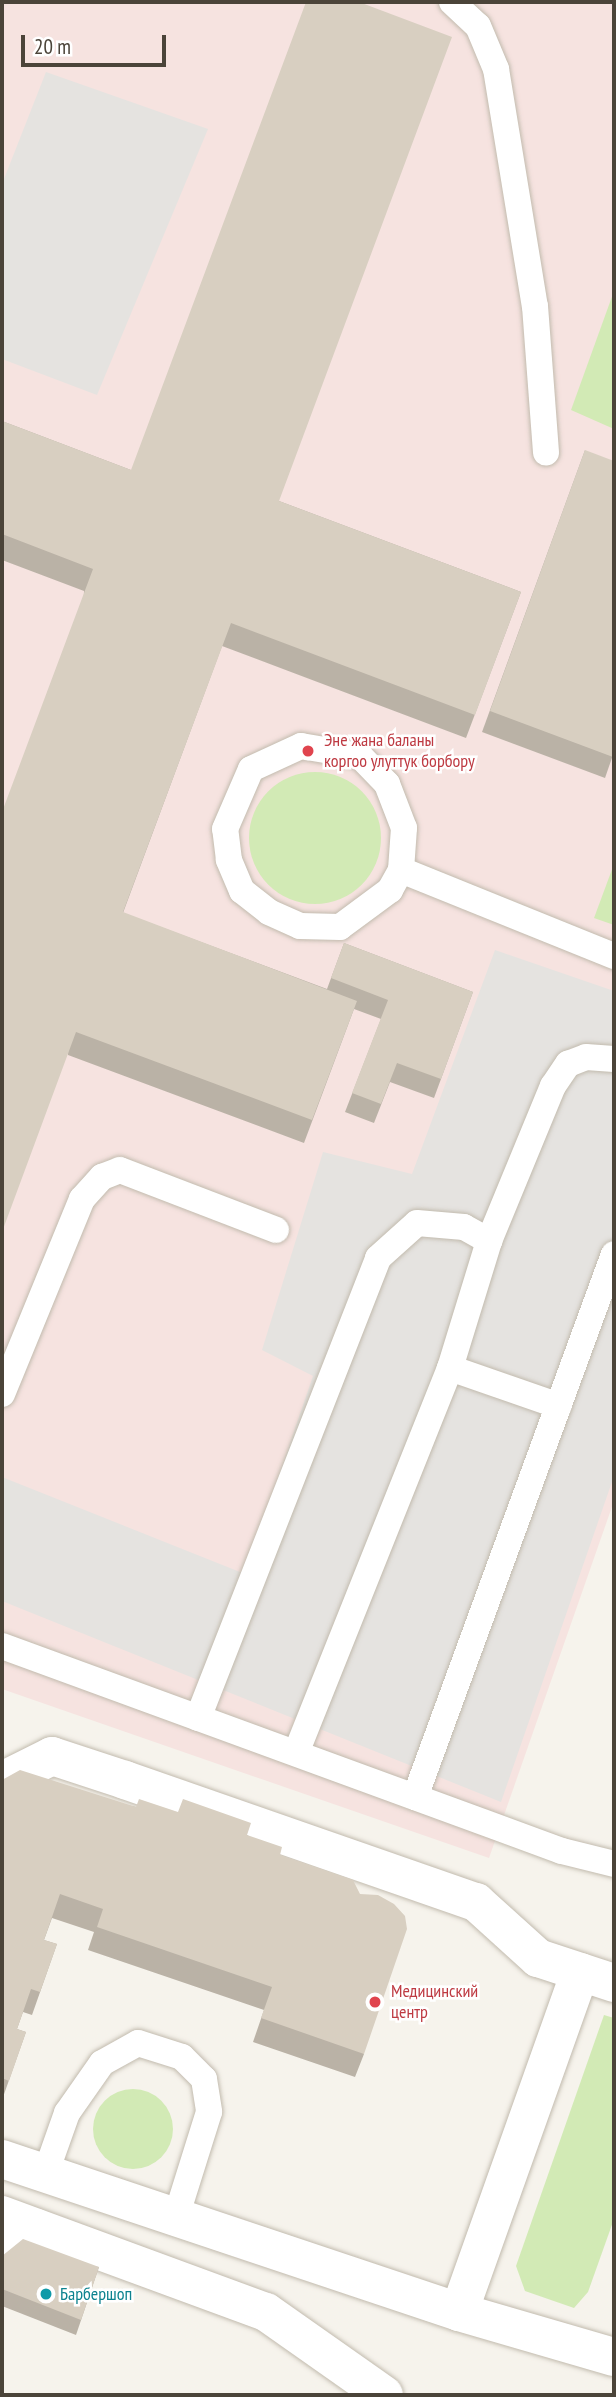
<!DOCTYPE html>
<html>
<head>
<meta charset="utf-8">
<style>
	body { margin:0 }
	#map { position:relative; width:616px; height:2397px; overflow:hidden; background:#f6f3ec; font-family:"PT Sans Narrow",sans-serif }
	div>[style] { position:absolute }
	.medical>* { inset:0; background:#f6e3e0 }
	.green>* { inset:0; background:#d2eab5 }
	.round { border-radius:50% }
	.parking>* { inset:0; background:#e5e3e0 }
	.roads { filter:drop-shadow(0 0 2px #c2bbae) drop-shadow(0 0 2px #c2bbae) }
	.lane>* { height:26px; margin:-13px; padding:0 13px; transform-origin:13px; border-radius:13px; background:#fff }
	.street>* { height:38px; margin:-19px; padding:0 19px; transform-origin:19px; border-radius:19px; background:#fff }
	.wall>* { inset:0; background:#bab2a6 }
	.building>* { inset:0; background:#d8cfc1 }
	.dots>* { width:19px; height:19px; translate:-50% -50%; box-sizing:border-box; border:4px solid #fff; border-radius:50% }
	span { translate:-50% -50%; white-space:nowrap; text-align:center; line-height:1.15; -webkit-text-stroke:5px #fff; paint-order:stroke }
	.health-label { font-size:18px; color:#be3a42 }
	.left { translate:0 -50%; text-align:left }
	.culture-label { font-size:18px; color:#0d838f }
	.frame { position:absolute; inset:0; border:4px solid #4b4439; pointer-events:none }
	.scale { position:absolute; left:21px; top:35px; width:145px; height:32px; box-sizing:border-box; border:4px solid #4b4439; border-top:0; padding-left:9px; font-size:21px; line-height:24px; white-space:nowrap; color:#4b4439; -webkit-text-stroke:5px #fff; paint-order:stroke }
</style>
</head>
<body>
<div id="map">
	<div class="medical">
		<i style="clip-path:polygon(2px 2px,614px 2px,614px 1501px,489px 1858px,2px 1689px)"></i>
	</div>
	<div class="green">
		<i style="clip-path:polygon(614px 291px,614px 429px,571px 410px)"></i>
		<i class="round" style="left:249px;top:772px;width:132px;height:132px"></i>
		<i style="clip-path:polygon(614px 864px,614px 925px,594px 918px)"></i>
		<i style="clip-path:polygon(604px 2015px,614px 2018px,614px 2219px,588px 2292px,574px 2308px,525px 2291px,516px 2266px)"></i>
		<i class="round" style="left:93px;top:2089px;width:80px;height:80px"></i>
	</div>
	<div class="parking">
		<i style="clip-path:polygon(46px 72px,208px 129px,97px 395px,2px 359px,2px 184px)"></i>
		<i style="clip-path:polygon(495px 950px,614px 991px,614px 1476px,501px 1802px,2px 1601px,2px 1477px,245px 1574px,313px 1376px,262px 1350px,323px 1152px,412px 1174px)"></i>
	</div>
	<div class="roads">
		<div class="lane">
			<i style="left:452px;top:2px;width:35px;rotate:43deg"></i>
			<i style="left:478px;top:26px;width:47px;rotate:67.3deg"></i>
			<i style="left:496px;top:69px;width:240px;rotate:80.7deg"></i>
			<i style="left:535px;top:306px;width:147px;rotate:85.7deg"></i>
			<i style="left:301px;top:746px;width:60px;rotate:9.6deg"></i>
			<i style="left:360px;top:756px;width:39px;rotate:46deg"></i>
			<i style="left:387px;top:784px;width:47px;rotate:68.9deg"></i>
			<i style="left:404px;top:828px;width:42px;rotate:94.1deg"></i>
			<i style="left:401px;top:870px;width:23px;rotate:119deg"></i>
			<i style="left:390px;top:890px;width:62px;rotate:143.5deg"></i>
			<i style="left:340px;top:927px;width:40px;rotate:-178.6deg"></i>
			<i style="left:300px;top:926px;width:34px;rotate:-156deg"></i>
			<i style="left:269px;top:912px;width:34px;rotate:-142deg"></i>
			<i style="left:242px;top:891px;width:34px;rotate:-113deg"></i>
			<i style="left:229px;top:860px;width:31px;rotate:-97deg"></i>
			<i style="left:225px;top:829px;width:65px;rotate:-66.6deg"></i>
			<i style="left:251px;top:769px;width:55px;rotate:-24.7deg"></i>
			<i style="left:401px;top:870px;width:230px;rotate:22deg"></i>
			<i style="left:450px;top:1368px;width:115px;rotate:19.2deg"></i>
			<i style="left:2px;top:1394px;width:211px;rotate:-67.7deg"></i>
			<i style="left:82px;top:1199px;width:30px;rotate:-48deg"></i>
			<i style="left:102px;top:1177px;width:19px;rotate:-21deg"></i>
			<i style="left:120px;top:1170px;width:167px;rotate:21deg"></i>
			<i style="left:2px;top:1646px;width:596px;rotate:20.11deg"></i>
			<i style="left:562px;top:1851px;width:54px;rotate:14deg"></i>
			<i style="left:198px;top:1718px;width:494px;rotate:-68.6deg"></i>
			<i style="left:378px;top:1258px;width:52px;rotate:-41.9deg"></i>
			<i style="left:417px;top:1223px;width:47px;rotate:4.9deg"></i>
			<i style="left:464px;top:1227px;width:29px;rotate:29deg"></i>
			<i style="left:296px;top:1753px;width:415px;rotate:-68.2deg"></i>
			<i style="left:450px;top:1368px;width:133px;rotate:-72.9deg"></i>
			<i style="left:489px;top:1241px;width:168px;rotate:-67.6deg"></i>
			<i style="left:553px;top:1086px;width:27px;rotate:-56deg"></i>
			<i style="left:568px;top:1064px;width:19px;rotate:-21deg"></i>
			<i style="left:586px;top:1057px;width:28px;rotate:4deg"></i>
			<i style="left:415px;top:1797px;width:578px;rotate:-69.87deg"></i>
			<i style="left:45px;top:2175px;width:66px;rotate:-70.5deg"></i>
			<i style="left:67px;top:2113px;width:61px;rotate:-55deg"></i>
			<i style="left:102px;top:2063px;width:41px;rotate:-29.1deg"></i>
			<i style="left:138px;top:2043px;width:46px;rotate:17.7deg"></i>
			<i style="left:182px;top:2057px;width:31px;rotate:45deg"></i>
			<i style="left:204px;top:2079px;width:33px;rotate:81deg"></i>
			<i style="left:209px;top:2112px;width:110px;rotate:107.4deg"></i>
		</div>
		<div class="street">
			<i style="left:2px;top:1781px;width:56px;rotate:-26.6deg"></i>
			<i style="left:52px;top:1756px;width:77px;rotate:18.2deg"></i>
			<i style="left:125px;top:1780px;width:372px;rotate:19.2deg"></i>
			<i style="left:476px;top:1902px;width:84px;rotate:42.1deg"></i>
			<i style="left:538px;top:1958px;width:80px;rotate:18.2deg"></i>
			<i style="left:2px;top:2159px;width:482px;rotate:18.5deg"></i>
			<i style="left:459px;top:2312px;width:161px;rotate:16.2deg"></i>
			<i style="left:2px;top:2215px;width:281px;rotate:20.2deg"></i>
			<i style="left:266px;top:2312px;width:144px;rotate:35.1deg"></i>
			<i style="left:2px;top:2249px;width:40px;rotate:-32deg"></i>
			<i style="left:459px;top:2312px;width:361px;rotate:-70.4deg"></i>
		</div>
	</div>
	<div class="wall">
		<i style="clip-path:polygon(2px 421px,131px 470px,279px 501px,521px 592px,466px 738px,222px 646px,123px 913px,327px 989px,344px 943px,473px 992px,434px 1098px,390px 1082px,374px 1123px,345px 1112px,381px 1019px,354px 1009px,304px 1143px,68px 1055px,84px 591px,2px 560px)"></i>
		<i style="clip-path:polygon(585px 450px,614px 752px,605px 778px,482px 732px)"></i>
		<i style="clip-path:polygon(2px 1780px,136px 1807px,247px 1835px,280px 1855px,364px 2054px,355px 2077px,253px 2042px,264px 2010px,88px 1950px,94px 1932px,52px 1918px,44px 1940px,57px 1944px,32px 2015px,23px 2012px,17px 2029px,26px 2032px,2px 2100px)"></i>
		<i style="clip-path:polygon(2px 2256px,99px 2267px,76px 2335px,2px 2306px)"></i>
	</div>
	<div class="building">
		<i style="clip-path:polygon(306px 2px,359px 2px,452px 37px,279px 501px,521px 592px,475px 715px,231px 623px,123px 912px,357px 1001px,312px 1120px,76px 1032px,2px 1232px,2px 812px,93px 569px,2px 534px,2px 421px,131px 470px)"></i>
		<i style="clip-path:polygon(585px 450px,614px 461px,614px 752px,613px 757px,490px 711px)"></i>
		<i style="clip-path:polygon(344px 943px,473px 992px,441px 1079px,397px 1063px,381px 1104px,352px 1093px,388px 1000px,331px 978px)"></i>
		<i style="clip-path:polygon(20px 1770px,136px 1807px,139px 1799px,178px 1812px,183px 1799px,251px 1823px,247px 1835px,282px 1847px,280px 1855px,353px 1880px,360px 1894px,378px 1895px,394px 1904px,405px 1916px,407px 1929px,364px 2054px,261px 2018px,272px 1987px,97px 1927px,103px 1909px,60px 1894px,44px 1940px,57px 1944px,40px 1992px,31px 1989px,17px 2029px,26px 2032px,9px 2081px,2px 2078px,2px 1780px)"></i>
		<i style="clip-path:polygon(23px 2239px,99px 2267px,81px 2320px,2px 2289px,2px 2256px)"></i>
	</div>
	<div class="dots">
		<i style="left:308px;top:751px;background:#e0444e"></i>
		<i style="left:375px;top:2002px;background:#e0444e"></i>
		<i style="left:46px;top:2294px;background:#0f9aa8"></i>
	</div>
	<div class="health-label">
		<span class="left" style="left:324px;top:751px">Эне жана баланы<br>коргоо улуттук борбору</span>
		<span class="left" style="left:391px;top:2002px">Медицинский<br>центр</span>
	</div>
	<div class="culture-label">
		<span class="left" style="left:60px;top:2294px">Барбершоп</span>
	</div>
	<div class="frame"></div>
	<div class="scale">20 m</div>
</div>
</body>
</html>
